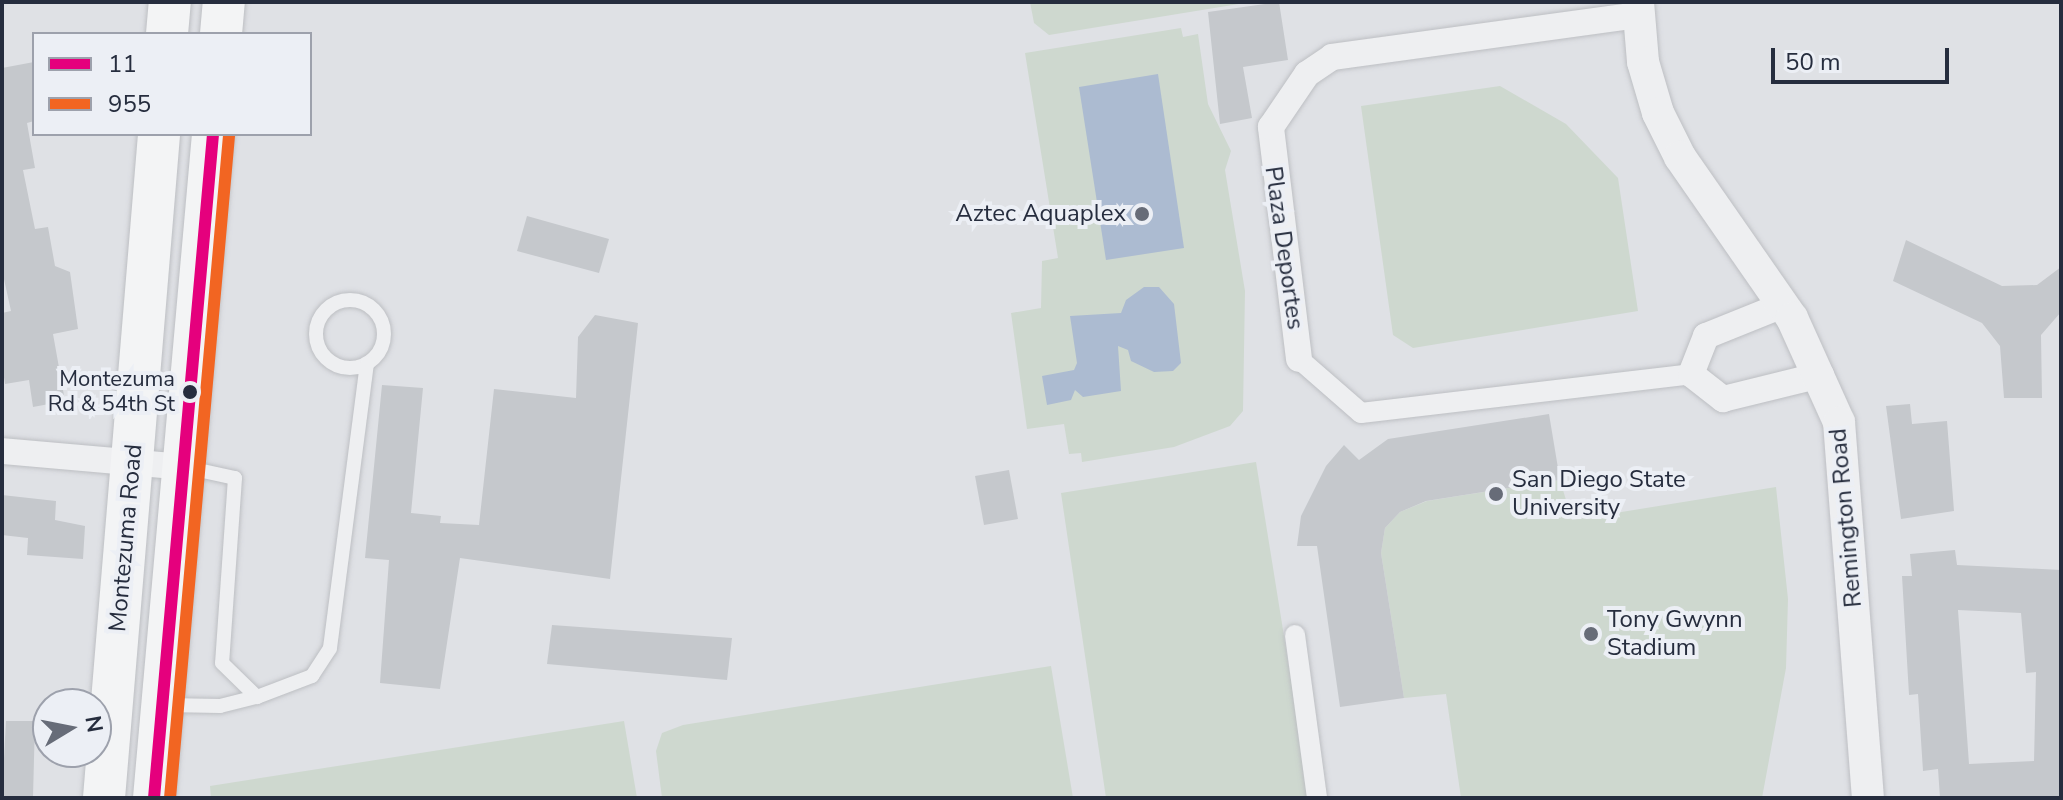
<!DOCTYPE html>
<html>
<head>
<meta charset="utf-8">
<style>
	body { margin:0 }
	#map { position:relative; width:2063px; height:800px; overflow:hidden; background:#dfe1e5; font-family:"Nunito Sans",sans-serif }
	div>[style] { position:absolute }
	.green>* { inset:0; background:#ced8cf }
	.water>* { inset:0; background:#acbbd1 }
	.building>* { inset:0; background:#c5c8cc }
	.roads { filter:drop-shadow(0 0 2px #bdbfc3) drop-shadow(0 0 2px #bdbfc3) }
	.service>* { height:14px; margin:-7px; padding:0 7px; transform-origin:7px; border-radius:7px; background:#eeeff1 }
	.service>.ring { margin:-7px; padding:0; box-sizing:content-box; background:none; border:14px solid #eeeff1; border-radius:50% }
	.pedestrian>* { height:20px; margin:-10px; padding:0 10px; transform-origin:10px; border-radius:10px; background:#eeeff1 }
	.minor>* { height:26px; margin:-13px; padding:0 13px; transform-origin:13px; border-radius:13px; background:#eeeff1 }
	.tertiary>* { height:32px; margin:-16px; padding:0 16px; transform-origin:16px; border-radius:16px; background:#eeeff1 }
	.primary>* { height:42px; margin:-21px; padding:0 21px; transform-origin:21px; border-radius:21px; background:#f3f4f5 }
	.bus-1>* { height:12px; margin:-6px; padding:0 6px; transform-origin:6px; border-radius:6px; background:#e5007d }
	.bus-2>* { height:12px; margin:-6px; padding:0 6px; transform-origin:6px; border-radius:6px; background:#f26522 }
	.dots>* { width:22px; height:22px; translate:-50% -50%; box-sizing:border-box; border:4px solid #eceff5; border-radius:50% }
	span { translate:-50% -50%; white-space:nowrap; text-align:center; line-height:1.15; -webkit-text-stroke:8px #eceff5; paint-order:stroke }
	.bus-label { font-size:22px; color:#262d3e }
	.right { translate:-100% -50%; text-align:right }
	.poi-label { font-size:24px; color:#262d3e }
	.left { translate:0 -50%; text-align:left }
	.street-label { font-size:24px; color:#262d3e }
	.frame { position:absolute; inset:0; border:4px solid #262d3e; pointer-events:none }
	.legend { position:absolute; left:32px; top:32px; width:280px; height:104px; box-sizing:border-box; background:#eceff5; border:2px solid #9da1ac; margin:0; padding:10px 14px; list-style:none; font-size:24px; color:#262d3e }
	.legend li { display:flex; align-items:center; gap:16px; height:40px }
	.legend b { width:40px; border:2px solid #9da1ac }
	.north { position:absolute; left:32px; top:688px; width:80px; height:80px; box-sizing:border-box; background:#eceff5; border:2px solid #9da1ac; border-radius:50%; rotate:80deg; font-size:22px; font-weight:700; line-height:32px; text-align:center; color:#262d3e }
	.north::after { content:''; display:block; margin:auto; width:28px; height:36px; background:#676c78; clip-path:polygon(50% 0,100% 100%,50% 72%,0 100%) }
	.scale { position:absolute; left:1771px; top:48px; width:178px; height:36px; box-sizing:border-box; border:4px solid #262d3e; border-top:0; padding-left:10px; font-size:24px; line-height:28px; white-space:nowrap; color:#262d3e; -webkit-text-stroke:6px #eceff5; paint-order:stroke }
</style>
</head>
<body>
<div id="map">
	<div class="green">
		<i style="clip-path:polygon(1030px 2px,1251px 2px,1049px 35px,1034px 23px)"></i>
		<i style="clip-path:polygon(1181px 28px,1183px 37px,1198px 34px,1208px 104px,1231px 151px,1225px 170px,1245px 291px,1243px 411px,1230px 426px,1174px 447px,1082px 462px,1081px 453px,1069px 454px,1064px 424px,1027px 429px,1011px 313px,1041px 308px,1042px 261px,1058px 258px,1025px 53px)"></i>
		<i style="clip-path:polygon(1500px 86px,1566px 124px,1618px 178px,1638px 311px,1413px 348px,1393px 335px,1361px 106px)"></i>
		<i style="clip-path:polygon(1256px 462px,1310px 798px,1106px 798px,1061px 493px)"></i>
		<i style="clip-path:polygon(1560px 480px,1572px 520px,1776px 487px,1788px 599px,1786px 668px,1762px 798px,1461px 798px,1446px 694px,1404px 698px,1381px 553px,1385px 528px,1400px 512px,1427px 501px)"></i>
		<i style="clip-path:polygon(1051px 666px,1073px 798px,662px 798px,656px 751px,662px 733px,683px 725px)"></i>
		<i style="clip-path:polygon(624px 721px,637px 798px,211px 798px,210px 786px)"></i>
	</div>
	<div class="water">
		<i style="clip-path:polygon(1158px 74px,1184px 248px,1106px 260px,1079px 87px)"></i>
		<i style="clip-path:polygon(1144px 287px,1159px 287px,1174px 304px,1181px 363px,1173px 371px,1154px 372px,1131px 361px,1128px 350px,1118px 346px,1121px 391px,1083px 397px,1075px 390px,1071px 400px,1047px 405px,1042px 376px,1074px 370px,1077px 363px,1070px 316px,1121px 313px,1126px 300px)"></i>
	</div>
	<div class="building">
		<i style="clip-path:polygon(1279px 2px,1288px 60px,1243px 67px,1252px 118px,1220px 124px,1208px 12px)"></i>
		<i style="clip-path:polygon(34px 62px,34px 121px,27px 123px,35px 168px,23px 170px,35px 229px,48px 227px,55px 266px,70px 272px,78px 329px,53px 334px,65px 401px,33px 407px,29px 380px,5px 384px,2px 364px,2px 313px,11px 311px,2px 270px,2px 68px)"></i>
		<i style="clip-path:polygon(527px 216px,609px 239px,599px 273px,517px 251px)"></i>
		<i style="clip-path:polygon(1906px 240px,2002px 286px,2037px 285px,2061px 267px,2061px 312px,2041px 335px,2042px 398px,2004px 398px,2000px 346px,1982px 323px,1893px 281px)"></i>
		<i style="clip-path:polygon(595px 315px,638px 323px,610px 579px,460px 558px,440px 689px,380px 683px,389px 560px,365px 558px,382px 385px,423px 388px,411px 513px,441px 516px,440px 523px,479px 525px,494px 389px,576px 398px,578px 337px)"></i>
		<i style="clip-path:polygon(1910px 404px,1912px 424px,1947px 421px,1954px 511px,1901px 519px,1886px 406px)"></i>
		<i style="clip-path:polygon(1549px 414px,1560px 480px,1426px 501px,1400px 512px,1385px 528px,1381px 553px,1404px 698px,1340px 707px,1317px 546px,1297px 546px,1301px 516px,1326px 466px,1344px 445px,1359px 460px,1388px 439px)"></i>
		<i style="clip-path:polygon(1009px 470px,1018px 519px,984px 525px,975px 476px)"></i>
		<i style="clip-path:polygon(2px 495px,56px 501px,55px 520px,85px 526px,83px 559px,27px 555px,28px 538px,2px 535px)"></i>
		<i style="clip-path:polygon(evenodd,1955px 550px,1957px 565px,2061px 570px,2061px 798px,1940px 798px,1938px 769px,1923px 771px,1918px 694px,1909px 695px,1902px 576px,1912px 576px,1910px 554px,1955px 550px,1958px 610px,2021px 613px,2026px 673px,2036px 672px,2034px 761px,1969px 764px,1958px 610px)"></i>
		<i style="clip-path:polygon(552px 625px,732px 638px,727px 680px,547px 664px)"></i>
		<i style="clip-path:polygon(6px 721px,35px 721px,33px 797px,2px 796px)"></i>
	</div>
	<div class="roads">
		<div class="service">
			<i class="ring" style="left:316px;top:300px;width:54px;height:54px"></i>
			<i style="left:189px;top:468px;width:47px;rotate:12.3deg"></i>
			<i style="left:235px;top:478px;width:185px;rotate:94deg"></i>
			<i style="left:222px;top:663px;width:49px;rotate:44.2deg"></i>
			<i style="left:166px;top:705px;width:54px;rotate:1.1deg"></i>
			<i style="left:220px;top:706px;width:38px;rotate:-14deg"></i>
			<i style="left:257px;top:697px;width:59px;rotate:-20.9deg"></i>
			<i style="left:312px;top:676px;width:33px;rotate:-57deg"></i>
			<i style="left:330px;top:648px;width:287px;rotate:-82.6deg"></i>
		</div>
		<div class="pedestrian">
			<i style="left:1299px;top:359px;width:82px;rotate:41.1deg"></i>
			<i style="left:1361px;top:413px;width:332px;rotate:-6.7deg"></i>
			<i style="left:1295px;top:635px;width:164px;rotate:82.3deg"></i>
		</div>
		<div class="minor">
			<i style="left:1783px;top:305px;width:83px;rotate:158.1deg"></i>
			<i style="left:1706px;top:336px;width:41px;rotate:111.5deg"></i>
			<i style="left:1691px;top:374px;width:41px;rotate:38deg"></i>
			<i style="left:1723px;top:399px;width:101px;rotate:-13.8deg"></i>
			<i style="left:1299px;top:359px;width:234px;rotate:-96.9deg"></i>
			<i style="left:1271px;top:127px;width:64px;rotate:-55.8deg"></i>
			<i style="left:1307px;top:74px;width:30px;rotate:-34deg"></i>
			<i style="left:1332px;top:57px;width:310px;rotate:-7.8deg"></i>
			<i style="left:2px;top:451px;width:183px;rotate:5deg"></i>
		</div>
		<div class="tertiary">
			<i style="left:1638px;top:2px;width:60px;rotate:85.2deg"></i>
			<i style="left:1643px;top:62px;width:53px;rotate:73.6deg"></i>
			<i style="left:1658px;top:113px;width:49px;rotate:63.4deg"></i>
			<i style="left:1680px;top:157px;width:196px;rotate:55.2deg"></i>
			<i style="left:1792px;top:318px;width:114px;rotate:65.7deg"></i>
			<i style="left:1839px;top:422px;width:377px;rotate:85.6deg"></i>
		</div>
		<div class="primary">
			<i style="left:167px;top:34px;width:32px;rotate:-85deg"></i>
			<i style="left:221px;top:34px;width:32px;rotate:-85deg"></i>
			<i style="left:104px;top:798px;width:666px;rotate:-85.26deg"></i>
			<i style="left:154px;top:798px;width:667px;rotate:-84.92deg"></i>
		</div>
	</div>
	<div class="bus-1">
		<i style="left:154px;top:798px;width:667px;rotate:-84.92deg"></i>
	</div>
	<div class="bus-2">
		<i style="left:170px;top:798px;width:666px;rotate:-84.91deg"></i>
	</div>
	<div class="dots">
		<i style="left:1142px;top:214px;background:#676c78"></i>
		<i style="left:190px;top:392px;background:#262d3e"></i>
		<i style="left:1496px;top:494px;background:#676c78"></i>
		<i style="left:1591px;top:634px;background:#676c78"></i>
	</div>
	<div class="bus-label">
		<span class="right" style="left:175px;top:392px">Montezuma<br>Rd &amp; 54th St</span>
	</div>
	<div class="poi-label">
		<span class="right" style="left:1126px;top:214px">Aztec Aquaplex</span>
		<span class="left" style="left:1512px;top:494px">San Diego State<br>University</span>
		<span class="left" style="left:1607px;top:634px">Tony Gwynn<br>Stadium</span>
	</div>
	<div class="street-label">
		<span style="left:1284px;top:248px;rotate:82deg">Plaza Deportes</span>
		<span style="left:1846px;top:518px;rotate:-95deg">Remington Road</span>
		<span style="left:126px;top:538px;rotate:-85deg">Montezuma Road</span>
	</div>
	<div class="frame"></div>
	<ul class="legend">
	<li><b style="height:10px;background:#e5007d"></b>11</li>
	<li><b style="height:10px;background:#f26522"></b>955</li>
	</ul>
	<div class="north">N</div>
	<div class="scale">50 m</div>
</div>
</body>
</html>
